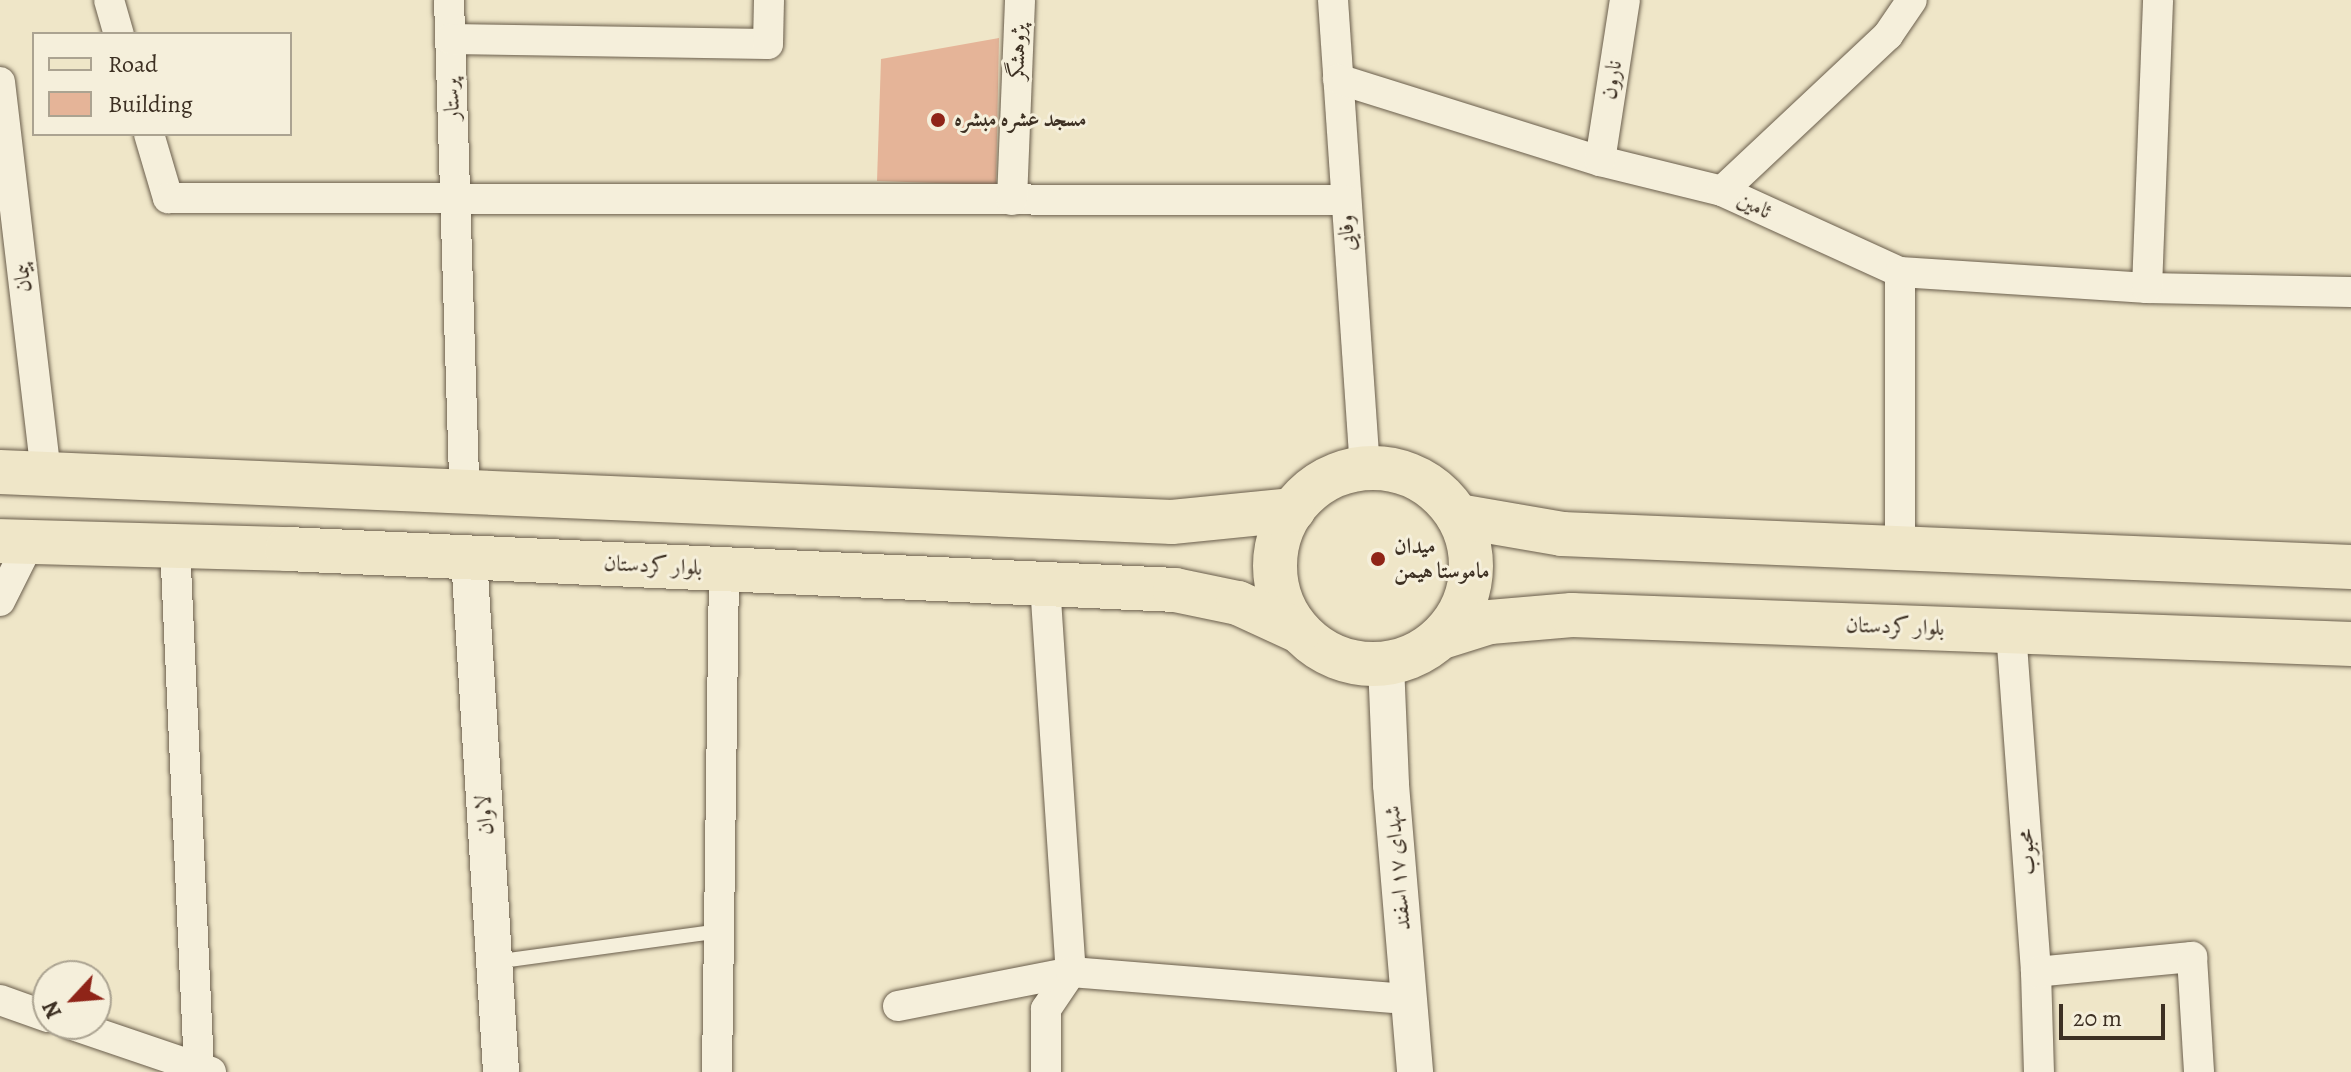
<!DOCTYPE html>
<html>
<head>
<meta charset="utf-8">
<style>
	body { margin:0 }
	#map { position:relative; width:2351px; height:1072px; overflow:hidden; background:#efe6c8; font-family:Alegreya,Amiri,serif }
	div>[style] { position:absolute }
	.building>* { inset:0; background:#e5b498 }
	.roads { filter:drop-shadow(0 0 2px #6a5e4c) drop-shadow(0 0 2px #6a5e4c) }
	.service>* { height:14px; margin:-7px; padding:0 7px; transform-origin:7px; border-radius:7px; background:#f5efdb }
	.minor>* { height:30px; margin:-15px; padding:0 15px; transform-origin:15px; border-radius:15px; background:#f5efdb }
	.tertiary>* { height:36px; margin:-18px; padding:0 18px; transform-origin:18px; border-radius:18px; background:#f5efdb }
	.primary>* { height:44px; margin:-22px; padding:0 22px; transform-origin:22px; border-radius:22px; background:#efe6c8 }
	.primary>.ring { margin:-22px; padding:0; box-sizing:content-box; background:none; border:44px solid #efe6c8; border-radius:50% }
	.dots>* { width:22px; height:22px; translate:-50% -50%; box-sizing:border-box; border:4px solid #f5efdb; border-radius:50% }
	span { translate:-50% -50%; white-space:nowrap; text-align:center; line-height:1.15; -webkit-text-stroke:6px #f5efdb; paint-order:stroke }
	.street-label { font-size:22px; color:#3d3023 }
	.poi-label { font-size:22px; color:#3d3023; font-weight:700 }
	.left { translate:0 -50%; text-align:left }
	.legend { position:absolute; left:32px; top:32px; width:260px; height:104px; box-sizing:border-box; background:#f5efdb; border:2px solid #aba391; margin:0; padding:10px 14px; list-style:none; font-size:24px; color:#3d3023 }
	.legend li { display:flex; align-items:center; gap:16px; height:40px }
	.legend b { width:40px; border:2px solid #aba391 }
	.north { position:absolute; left:32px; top:960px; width:80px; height:80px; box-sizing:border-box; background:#f5efdb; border:2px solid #aba391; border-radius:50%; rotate:244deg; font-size:22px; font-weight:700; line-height:32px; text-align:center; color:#3d3023 }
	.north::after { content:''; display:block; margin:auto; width:28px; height:36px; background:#8f2418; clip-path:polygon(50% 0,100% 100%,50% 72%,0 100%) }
	.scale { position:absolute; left:2059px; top:1004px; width:106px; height:36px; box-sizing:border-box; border:4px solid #3d3023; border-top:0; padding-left:10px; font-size:24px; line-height:28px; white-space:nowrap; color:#3d3023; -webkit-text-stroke:6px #f5efdb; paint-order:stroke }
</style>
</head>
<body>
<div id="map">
	<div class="building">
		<i style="clip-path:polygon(999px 38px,996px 185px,877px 181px,881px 59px)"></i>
	</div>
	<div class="roads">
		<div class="service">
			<i style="left:494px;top:962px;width:227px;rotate:-7.8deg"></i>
		</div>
		<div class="minor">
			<i style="left:109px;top:0;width:35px;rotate:74deg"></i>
			<i style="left:449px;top:0;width:490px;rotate:88.2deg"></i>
			<i style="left:1333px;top:0;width:468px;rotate:86.1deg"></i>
			<i style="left:450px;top:39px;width:318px;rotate:0.9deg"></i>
			<i style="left:768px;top:44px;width:44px;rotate:-88.7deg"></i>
			<i style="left:1338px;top:79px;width:275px;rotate:17.4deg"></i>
			<i style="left:1600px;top:161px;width:126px;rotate:13.8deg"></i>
			<i style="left:1722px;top:191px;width:196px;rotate:24.5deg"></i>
			<i style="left:1900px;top:272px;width:276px;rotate:90deg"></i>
			<i style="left:0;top:82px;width:395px;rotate:83.3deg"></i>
			<i style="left:149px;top:134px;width:67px;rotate:73.5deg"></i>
			<i style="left:168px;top:198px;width:1177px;rotate:0.1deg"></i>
			<i style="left:1600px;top:161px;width:163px;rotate:-81.2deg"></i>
			<i style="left:1722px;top:191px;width:228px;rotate:-43.2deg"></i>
			<i style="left:1888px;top:35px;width:42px;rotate:-55.6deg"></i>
			<i style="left:1012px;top:200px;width:200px;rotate:-87.7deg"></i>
			<i style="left:1900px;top:272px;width:248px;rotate:3.7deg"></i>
			<i style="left:2147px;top:288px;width:204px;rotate:1.1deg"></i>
			<i style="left:2147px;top:288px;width:288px;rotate:-87.8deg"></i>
			<i style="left:175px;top:545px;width:524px;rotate:87.37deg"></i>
			<i style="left:1045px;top:584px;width:389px;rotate:86.2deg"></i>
			<i style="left:1071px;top:972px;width:45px;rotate:124deg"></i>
			<i style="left:1046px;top:1009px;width:63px;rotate:90deg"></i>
			<i style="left:0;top:601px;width:67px;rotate:-63.4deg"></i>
			<i style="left:2011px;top:631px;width:342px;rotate:85.8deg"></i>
			<i style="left:2036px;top:972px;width:100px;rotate:88.3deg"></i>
			<i style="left:2036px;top:972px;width:157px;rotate:-5.5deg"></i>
			<i style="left:2192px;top:957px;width:115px;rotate:86.5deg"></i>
			<i style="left:0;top:1000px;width:51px;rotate:19.5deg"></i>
			<i style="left:898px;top:1006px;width:176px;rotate:-11.1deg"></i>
			<i style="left:1071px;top:972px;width:339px;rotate:4.6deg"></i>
			<i style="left:70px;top:1024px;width:149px;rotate:18.8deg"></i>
			<i style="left:717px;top:1072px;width:503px;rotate:-89.2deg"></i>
		</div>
		<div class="tertiary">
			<i style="left:469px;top:557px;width:516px;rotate:86.44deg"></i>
			<i style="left:1386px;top:664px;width:121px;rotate:87.6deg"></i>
			<i style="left:1391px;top:785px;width:288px;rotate:85.2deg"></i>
		</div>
		<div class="primary">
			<i class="ring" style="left:1275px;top:468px;width:152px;height:152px"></i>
			<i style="left:0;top:472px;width:1173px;rotate:2.44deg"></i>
			<i style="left:1172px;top:522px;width:122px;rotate:-5.7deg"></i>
			<i style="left:1458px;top:516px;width:106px;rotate:9.8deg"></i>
			<i style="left:1562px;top:534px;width:790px;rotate:2.4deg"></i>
			<i style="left:0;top:541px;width:287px;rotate:1.6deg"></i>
			<i style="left:287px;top:549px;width:889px;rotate:2.64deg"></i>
			<i style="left:1175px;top:590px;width:64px;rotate:11.7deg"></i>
			<i style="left:1238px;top:603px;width:67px;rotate:24.7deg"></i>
			<i style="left:1442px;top:637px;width:50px;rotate:-17.4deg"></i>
			<i style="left:1490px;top:622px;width:82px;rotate:-4.9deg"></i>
			<i style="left:1572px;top:615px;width:780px;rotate:2.13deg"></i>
		</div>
	</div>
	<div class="dots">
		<i style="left:938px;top:120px;background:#8f2418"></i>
		<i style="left:1378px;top:559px;background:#8f2418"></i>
	</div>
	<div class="street-label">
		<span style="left:1018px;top:52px;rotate:-88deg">پژوهشگر</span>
		<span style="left:1612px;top:80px;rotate:-81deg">نارون</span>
		<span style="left:452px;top:99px;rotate:-92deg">پرستار</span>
		<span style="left:1754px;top:206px;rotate:25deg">ئامین</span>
		<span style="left:1347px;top:233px;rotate:-94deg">وفایی</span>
		<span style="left:23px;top:278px;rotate:-97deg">پیمان</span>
		<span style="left:653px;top:566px;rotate:3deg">بلوار کردستان</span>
		<span style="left:1895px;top:627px;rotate:2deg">بلوار کردستان</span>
		<span style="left:485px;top:815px;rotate:-94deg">لاوان</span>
		<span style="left:2027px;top:852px;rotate:-94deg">محبوب</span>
		<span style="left:1398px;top:868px;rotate:-95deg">شهدای ۱۷ اسفند</span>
	</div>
	<div class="poi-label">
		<span class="left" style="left:954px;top:120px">مسجد عشره مبشره</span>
		<span class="left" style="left:1394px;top:559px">میدان<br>ماموستا هیمن</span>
	</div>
	<ul class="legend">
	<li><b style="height:10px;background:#efe6c8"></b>Road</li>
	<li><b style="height:22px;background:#e5b498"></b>Building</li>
	</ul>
	<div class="north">N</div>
	<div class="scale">20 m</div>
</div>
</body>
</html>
